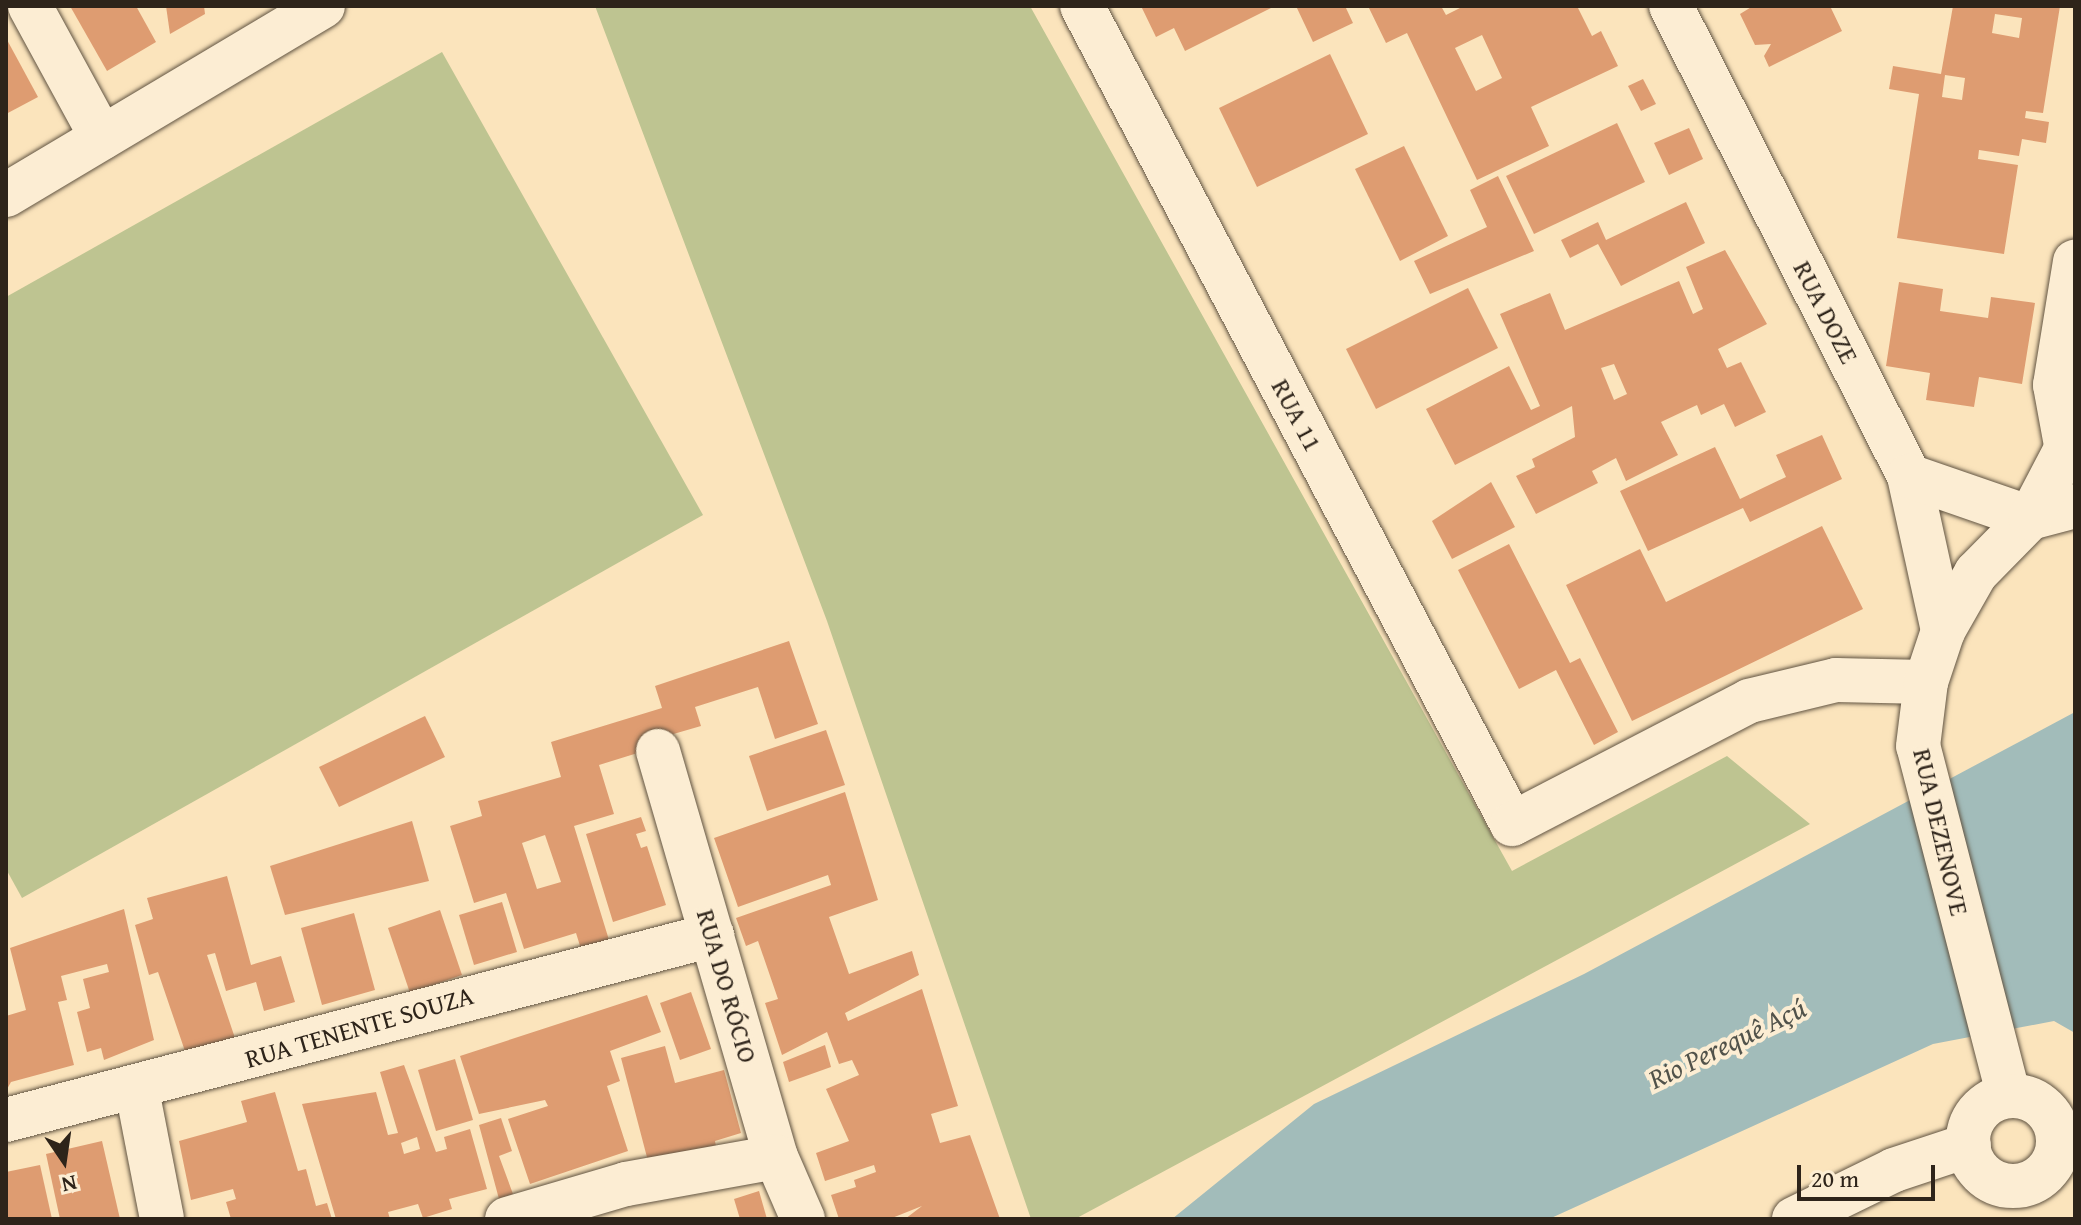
<!DOCTYPE html>
<html>
<head>
<meta charset="utf-8">
<style>
	body { margin:0 }
	#map { position:relative; width:2081px; height:1225px; overflow:hidden; background:#fbe4bc; font-family:"Gentium Book Plus",serif }
	div>[style] { position:absolute }
	.green>* { inset:0; background:#bec491 }
	.water>* { inset:0; background:#a2bcba }
	.building>* { inset:0; background:#de9c71 }
	.roads { filter:drop-shadow(0 0 2px #615442) drop-shadow(0 0 2px #615442) }
	.minor>* { height:44px; margin:-22px; padding:0 22px; transform-origin:22px; border-radius:22px; background:#fcedd3 }
	.minor>.ring { margin:-22px; padding:0; box-sizing:content-box; background:none; border:44px solid #fcedd3; border-radius:50% }
	span { translate:-50% -50%; white-space:nowrap; text-align:center; line-height:1.15; -webkit-text-stroke:8px #fcedd3; paint-order:stroke }
	.street-label { font-size:26px; color:#2e241a }
	.water-label { font-size:28px; color:#51524a; font-style:italic }
	.frame { position:absolute; inset:0; border:8px solid #2e241a; pointer-events:none }
	.north { position:absolute; left:24px; top:1121px; width:80px; height:80px; -webkit-text-stroke:6px #fcedd3; paint-order:stroke; rotate:167deg; font-size:22px; font-weight:700; line-height:32px; text-align:center; color:#2e241a }
	.north::after { content:''; display:block; margin:auto; width:28px; height:36px; background:#2e241a; clip-path:polygon(50% 0,100% 100%,50% 72%,0 100%) }
	.scale { position:absolute; left:1797px; top:1165px; width:138px; height:36px; box-sizing:border-box; border:4px solid #2e241a; border-top:0; padding-left:10px; font-size:24px; line-height:28px; white-space:nowrap; color:#2e241a; -webkit-text-stroke:6px #fcedd3; paint-order:stroke }
</style>
</head>
<body>
<div id="map">
	<div class="green">
		<i style="clip-path:polygon(595px 6px,1030px 6px,1512px 871px,1727px 756px,1810px 824px,1075px 1219px,1031px 1219px,827px 621px)"></i>
		<i style="clip-path:polygon(442px 52px,703px 515px,22px 898px,6px 869px,6px 297px)"></i>
	</div>
	<div class="water">
		<i style="clip-path:polygon(2075px 712px,2075px 1033px,2054px 1021px,1933px 1044px,1549px 1219px,1172px 1219px,1314px 1104px,1584px 974px)"></i>
	</div>
	<div class="building">
		<i style="clip-path:polygon(70px 6px,136px 6px,156px 42px,107px 71px)"></i>
		<i style="clip-path:polygon(166px 6px,204px 6px,205px 14px,170px 34px)"></i>
		<i style="clip-path:polygon(1141px 6px,1275px 6px,1185px 51px,1174px 28px,1156px 37px)"></i>
		<i style="clip-path:polygon(1296px 6px,1345px 6px,1353px 23px,1313px 42px)"></i>
		<i style="clip-path:polygon(evenodd,1368px 6px,1441px 6px,1446px 15px,1464px 6px,1577px 6px,1592px 36px,1601px 31px,1618px 66px,1531px 107px,1549px 146px,1477px 180px,1407px 33px,1386px 43px,1368px 6px,1482px 35px,1502px 78px,1476px 91px,1455px 48px,1482px 35px)"></i>
		<i style="clip-path:polygon(1753px 6px,1830px 6px,1842px 31px,1769px 67px,1764px 56px,1771px 44px,1755px 45px,1740px 14px)"></i>
		<i style="clip-path:polygon(evenodd,1953px 6px,2060px 6px,2043px 113px,2026px 111px,2025px 118px,2049px 122px,2046px 143px,2022px 139px,2019px 156px,1979px 150px,1978px 159px,2018px 165px,2004px 254px,1897px 238px,1919px 94px,1889px 89px,1893px 66px,1941px 74px,1953px 6px,1995px 14px,2022px 18px,2019px 38px,1992px 33px,1995px 14px,1953px 6px,1945px 75px,1965px 78px,1962px 100px,1942px 97px,1945px 75px)"></i>
		<i style="clip-path:polygon(6px 38px,38px 97px,6px 114px)"></i>
		<i style="clip-path:polygon(1330px 54px,1368px 134px,1257px 187px,1219px 108px)"></i>
		<i style="clip-path:polygon(1643px 79px,1656px 104px,1641px 111px,1628px 86px)"></i>
		<i style="clip-path:polygon(1617px 123px,1645px 182px,1534px 234px,1506px 176px)"></i>
		<i style="clip-path:polygon(1689px 128px,1703px 159px,1669px 175px,1654px 143px)"></i>
		<i style="clip-path:polygon(1404px 146px,1448px 236px,1400px 261px,1355px 169px)"></i>
		<i style="clip-path:polygon(1498px 176px,1534px 251px,1430px 294px,1414px 261px,1487px 227px,1470px 190px)"></i>
		<i style="clip-path:polygon(1686px 202px,1705px 243px,1621px 286px,1598px 244px,1570px 258px,1561px 240px,1598px 222px,1606px 240px)"></i>
		<i style="clip-path:polygon(evenodd,1725px 250px,1767px 324px,1718px 349px,1727px 368px,1741px 362px,1766px 412px,1735px 427px,1724px 404px,1701px 415px,1697px 405px,1661px 422px,1678px 455px,1626px 481px,1616px 458px,1592px 471px,1598px 483px,1536px 514px,1516px 476px,1535px 467px,1532px 459px,1575px 437px,1572px 406px,1455px 465px,1426px 409px,1509px 366px,1531px 410px,1540px 406px,1500px 314px,1550px 293px,1565px 330px,1679px 281px,1693px 314px,1703px 309px,1686px 267px,1725px 250px,1614px 364px,1627px 394px,1614px 400px,1601px 368px,1614px 364px)"></i>
		<i style="clip-path:polygon(1899px 282px,1943px 289px,1940px 311px,1988px 318px,1991px 297px,2035px 303px,2022px 384px,1979px 377px,1974px 407px,1926px 400px,1930px 373px,1886px 366px)"></i>
		<i style="clip-path:polygon(1468px 288px,1498px 348px,1376px 409px,1346px 349px)"></i>
		<i style="clip-path:polygon(1822px 435px,1842px 479px,1750px 522px,1743px 508px,1648px 551px,1620px 491px,1715px 447px,1740px 499px,1786px 477px,1776px 455px)"></i>
		<i style="clip-path:polygon(1491px 482px,1515px 527px,1452px 559px,1432px 521px)"></i>
		<i style="clip-path:polygon(1822px 526px,1863px 609px,1632px 721px,1566px 585px,1640px 549px,1666px 602px)"></i>
		<i style="clip-path:polygon(1509px 544px,1570px 663px,1580px 658px,1618px 732px,1594px 745px,1556px 670px,1519px 689px,1458px 570px)"></i>
		<i style="clip-path:polygon(evenodd,789px 641px,818px 724px,775px 739px,758px 687px,695px 707px,701px 726px,670px 735px,673px 742px,599px 765px,614px 814px,574px 826px,609px 940px,581px 949px,576px 933px,524px 949px,506px 893px,474px 903px,450px 826px,482px 816px,478px 801px,561px 777px,551px 742px,662px 708px,655px 686px,789px 641px,545px 835px,561px 882px,537px 889px,522px 843px,545px 835px)"></i>
		<i style="clip-path:polygon(425px 716px,445px 757px,339px 807px,319px 767px)"></i>
		<i style="clip-path:polygon(826px 730px,845px 785px,767px 811px,749px 756px)"></i>
		<i style="clip-path:polygon(845px 792px,878px 900px,829px 917px,849px 974px,912px 951px,919px 975px,845px 1013px,848px 1021px,922px 989px,958px 1106px,931px 1114px,940px 1143px,970px 1135px,1000px 1219px,905px 1219px,922px 1206px,892px 1218px,839px 1219px,831px 1195px,856px 1187px,854px 1180px,876px 1172px,874px 1165px,825px 1181px,816px 1153px,849px 1141px,826px 1089px,859px 1075px,852px 1060px,839px 1064px,827px 1032px,782px 1055px,765px 1003px,778px 999px,758px 941px,746px 946px,736px 918px,831px 885px,828px 875px,738px 907px,714px 838px)"></i>
		<i style="clip-path:polygon(641px 817px,646px 831px,636px 834px,641px 848px,647px 846px,666px 905px,613px 922px,586px 834px)"></i>
		<i style="clip-path:polygon(412px 821px,429px 881px,285px 915px,270px 866px)"></i>
		<i style="clip-path:polygon(227px 876px,251px 965px,281px 956px,295px 1002px,264px 1011px,256px 982px,226px 991px,215px 953px,207px 955px,236px 1041px,187px 1057px,158px 972px,149px 975px,135px 925px,153px 919px,147px 898px)"></i>
		<i style="clip-path:polygon(502px 902px,517px 952px,474px 965px,459px 915px)"></i>
		<i style="clip-path:polygon(124px 909px,154px 1040px,104px 1060px,101px 1048px,87px 1052px,77px 1012px,90px 1008px,83px 979px,109px 972px,107px 964px,61px 976px,67px 1000px,58px 1002px,74px 1065px,11px 1082px,6px 1091px,6px 1016px,26px 1010px,10px 948px)"></i>
		<i style="clip-path:polygon(440px 910px,462px 975px,410px 993px,388px 928px)"></i>
		<i style="clip-path:polygon(354px 913px,375px 990px,322px 1005px,301px 928px)"></i>
		<i style="clip-path:polygon(691px 992px,711px 1049px,680px 1060px,660px 1003px)"></i>
		<i style="clip-path:polygon(647px 995px,661px 1032px,610px 1051px,620px 1081px,607px 1086px,628px 1151px,530px 1184px,508px 1119px,548px 1106px,545px 1100px,479px 1114px,460px 1056px)"></i>
		<i style="clip-path:polygon(825px 1045px,831px 1067px,789px 1082px,783px 1062px)"></i>
		<i style="clip-path:polygon(665px 1046px,675px 1083px,724px 1070px,741px 1133px,715px 1141px,717px 1152px,649px 1165px,621px 1058px)"></i>
		<i style="clip-path:polygon(455px 1059px,473px 1120px,436px 1131px,418px 1070px)"></i>
		<i style="clip-path:polygon(evenodd,404px 1065px,436px 1152px,447px 1149px,444px 1137px,470px 1129px,487px 1189px,449px 1199px,452px 1209px,423px 1218px,418px 1204px,388px 1212px,390px 1219px,336px 1219px,302px 1104px,376px 1092px,388px 1135px,398px 1133px,380px 1072px,404px 1065px,417px 1137px,420px 1149px,404px 1154px,401px 1143px,417px 1137px)"></i>
		<i style="clip-path:polygon(275px 1092px,298px 1171px,306px 1169px,316px 1206px,327px 1203px,332px 1219px,231px 1219px,226px 1202px,236px 1199px,233px 1189px,191px 1200px,179px 1141px,247px 1122px,241px 1101px)"></i>
		<i style="clip-path:polygon(501px 1118px,512px 1151px,499px 1156px,513px 1194px,499px 1199px,479px 1125px)"></i>
		<i style="clip-path:polygon(102px 1141px,120px 1219px,60px 1219px,46px 1154px)"></i>
		<i style="clip-path:polygon(40px 1165px,52px 1219px,6px 1219px,6px 1172px)"></i>
		<i style="clip-path:polygon(759px 1191px,767px 1219px,740px 1219px,734px 1199px)"></i>
	</div>
	<div class="roads">
		<div class="minor">
			<i style="left:30px;top:6px;width:150px;rotate:61.4deg"></i>
			<i style="left:1082px;top:6px;width:924px;rotate:62.27deg"></i>
			<i style="left:1512px;top:824px;width:267px;rotate:-27.4deg"></i>
			<i style="left:1749px;top:701px;width:89px;rotate:-13.6deg"></i>
			<i style="left:1836px;top:680px;width:90px;rotate:1.3deg"></i>
			<i style="left:1671px;top:6px;width:527px;rotate:63.14deg"></i>
			<i style="left:1909px;top:476px;width:159px;rotate:77.6deg"></i>
			<i style="left:6px;top:195px;width:369px;rotate:-30.8deg"></i>
			<i style="left:2066px;top:445px;width:61px;rotate:-100.4deg"></i>
			<i style="left:2055px;top:385px;width:125px;rotate:-80.8deg"></i>
			<i style="left:1909px;top:476px;width:128px;rotate:19.1deg"></i>
			<i style="left:2030px;top:518px;width:47px;rotate:-14.9deg"></i>
			<i style="left:658px;top:751px;width:423px;rotate:73.8deg"></i>
			<i style="left:776px;top:1157px;width:68px;rotate:66.5deg"></i>
			<i style="left:137px;top:1090px;width:131px;rotate:79deg"></i>
			<i style="left:2008px;top:1093px;width:358px;rotate:-104.5deg"></i>
			<i style="left:1918px;top:746px;width:64px;rotate:-82.9deg"></i>
			<i style="left:1926px;top:682px;width:54px;rotate:-71.6deg"></i>
			<i style="left:1943px;top:631px;width:67px;rotate:-60.4deg"></i>
			<i style="left:1976px;top:573px;width:77px;rotate:-45.5deg"></i>
			<i style="left:2030px;top:518px;width:97px;rotate:-62.4deg"></i>
			<i class="ring" style="left:1968px;top:1096px;width:46px;height:46px"></i>
			<i style="left:6px;top:1120px;width:730px;rotate:-14.68deg"></i>
			<i style="left:507px;top:1219px;width:124px;rotate:-16.4deg"></i>
			<i style="left:626px;top:1184px;width:152px;rotate:-10.2deg"></i>
			<i style="left:1794px;top:1219px;width:111px;rotate:-26.1deg"></i>
			<i style="left:1894px;top:1170px;width:79px;rotate:-18.4deg"></i>
		</div>
	</div>
	<div class="street-label">
		<span style="left:1826px;top:312px;rotate:63deg">RUA DOZE</span>
		<span style="left:1297px;top:415px;rotate:62deg">RUA 11</span>
		<span style="left:1941px;top:832px;rotate:77deg">RUA DEZENOVE</span>
		<span style="left:727px;top:986px;rotate:74deg">RUA DO RÓCIO</span>
		<span style="left:359px;top:1027px;rotate:-16deg">RUA TENENTE SOUZA</span>
	</div>
	<div class="water-label">
		<span style="left:1727px;top:1043px;rotate:-26deg">Rio Perequê Açú</span>
	</div>
	<div class="frame"></div>
	<div class="north">N</div>
	<div class="scale">20 m</div>
</div>
</body>
</html>
